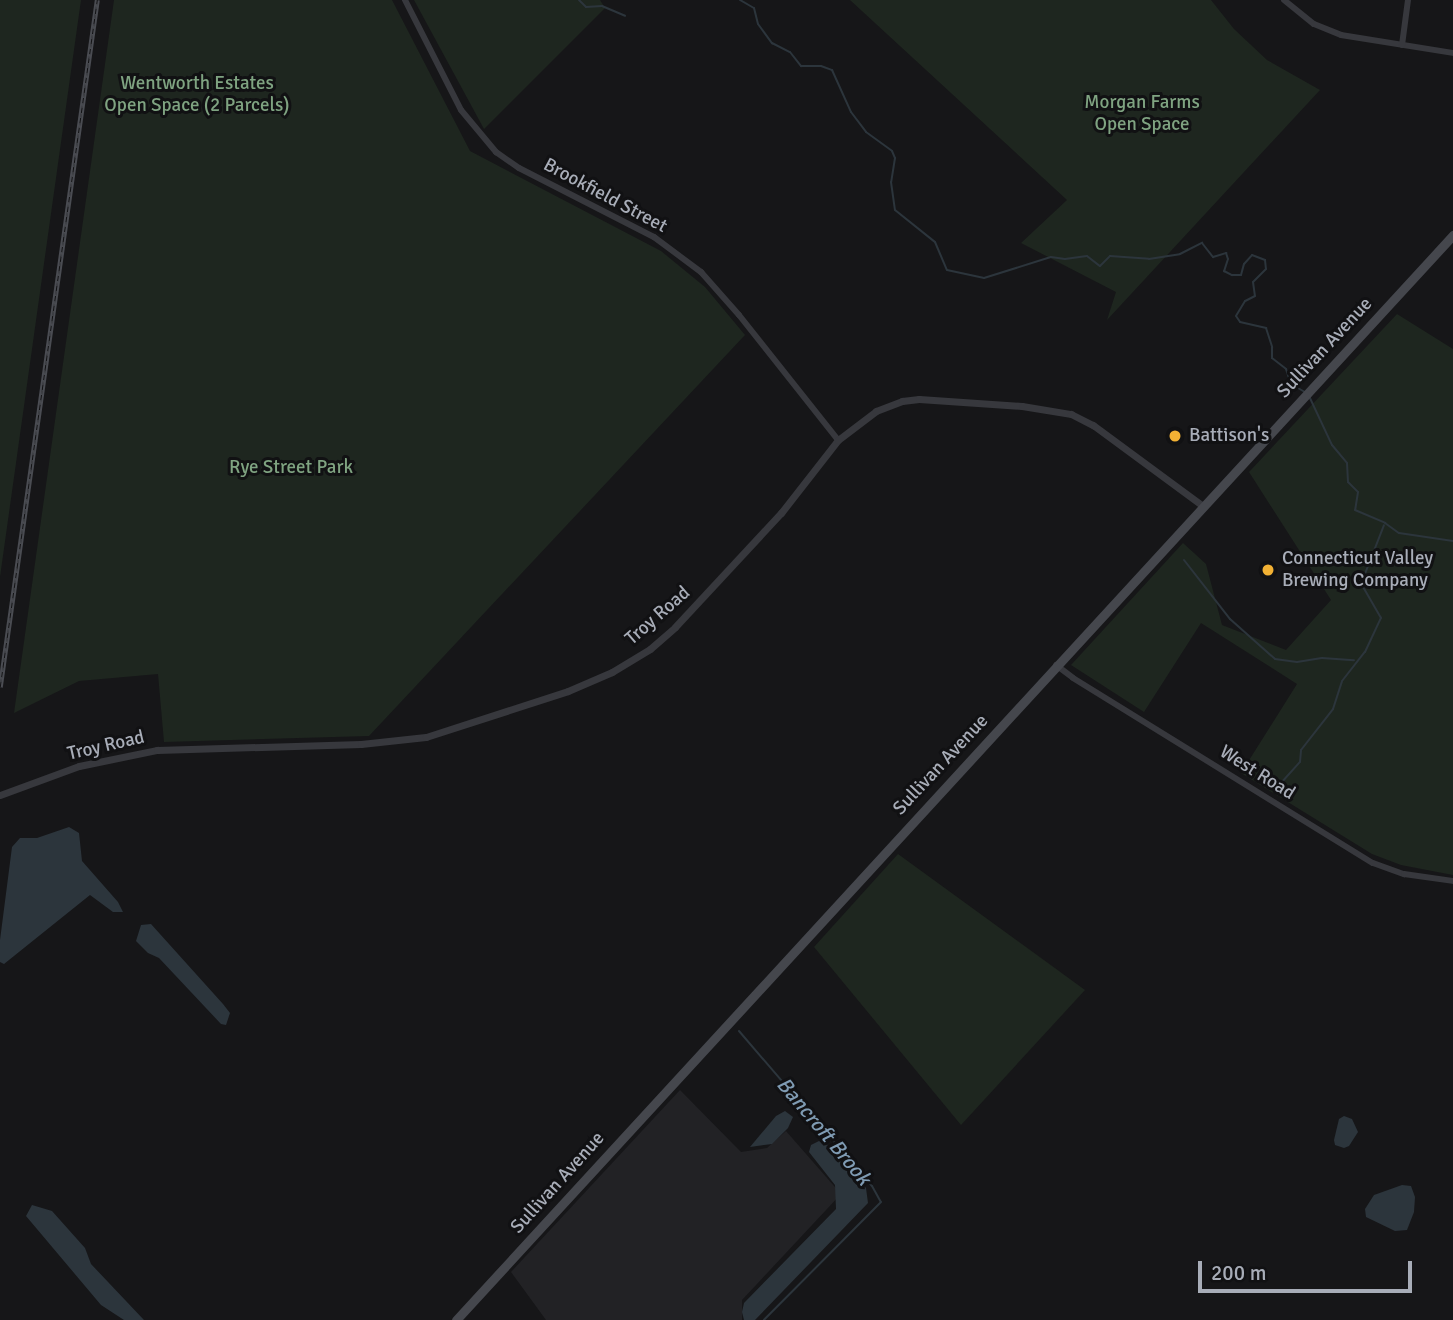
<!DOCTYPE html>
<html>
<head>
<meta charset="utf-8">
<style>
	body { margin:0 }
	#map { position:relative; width:1453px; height:1320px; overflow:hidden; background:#161618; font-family:Signika,sans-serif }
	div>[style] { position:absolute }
	.built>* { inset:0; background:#222225 }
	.green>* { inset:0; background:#1e261f }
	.water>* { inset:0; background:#2c353c }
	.stream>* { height:2px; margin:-1px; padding:0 1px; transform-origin:1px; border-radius:1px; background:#2c353c }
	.minor>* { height:6px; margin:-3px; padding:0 3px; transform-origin:3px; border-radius:3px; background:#37383d }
	.tertiary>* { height:7px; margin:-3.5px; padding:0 3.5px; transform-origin:3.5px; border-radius:3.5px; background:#37383d }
	.secondary>* { height:9px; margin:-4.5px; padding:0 4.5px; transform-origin:4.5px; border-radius:4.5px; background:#45474d }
	.rail>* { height:4.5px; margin-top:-2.25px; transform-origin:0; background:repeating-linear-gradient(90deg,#111113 0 5px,#4a4c52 0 10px); box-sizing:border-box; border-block:2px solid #4a4c52 }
	.dots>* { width:19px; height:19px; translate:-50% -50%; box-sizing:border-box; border:4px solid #111113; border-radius:50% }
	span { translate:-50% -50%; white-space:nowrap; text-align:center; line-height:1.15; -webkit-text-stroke:6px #111113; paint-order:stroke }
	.park-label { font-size:19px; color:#7fa381 }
	.street-label { font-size:19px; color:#a8adb8 }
	.poi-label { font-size:19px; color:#a8adb8 }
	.left { translate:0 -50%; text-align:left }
	.water-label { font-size:21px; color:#7f9bb3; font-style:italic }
	.scale { position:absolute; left:1198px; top:1261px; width:214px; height:32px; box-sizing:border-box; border:4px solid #a8adb8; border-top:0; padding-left:9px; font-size:21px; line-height:24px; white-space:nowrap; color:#a8adb8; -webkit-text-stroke:5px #111113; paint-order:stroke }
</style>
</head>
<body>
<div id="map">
	<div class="built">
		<i style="clip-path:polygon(680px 1090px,741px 1152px,767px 1148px,786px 1131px,841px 1194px,742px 1300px,742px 1320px,546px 1320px,511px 1272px)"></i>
	</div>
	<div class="green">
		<i style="clip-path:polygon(0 0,81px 0,0 577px)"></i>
		<i style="clip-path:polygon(114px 0,392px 0,470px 151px,661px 251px,705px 287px,745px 335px,369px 736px,164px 742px,158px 674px,79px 681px,14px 713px)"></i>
		<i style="clip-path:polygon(414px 0,600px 0,605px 8px,484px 129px)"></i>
		<i style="clip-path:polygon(850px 0,1211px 0,1234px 29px,1267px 60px,1320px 90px,1107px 320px,1116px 292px,1021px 243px,1067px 200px)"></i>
		<i style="clip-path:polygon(1397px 314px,1453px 349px,1453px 875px,1401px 865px,1372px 854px,1241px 773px,1297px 684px,1201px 623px,1144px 712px,1071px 665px,1183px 543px,1206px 564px,1222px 625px,1286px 650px,1331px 600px,1249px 472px)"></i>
		<i style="clip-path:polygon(898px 854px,1085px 990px,961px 1125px,814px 947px)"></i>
	</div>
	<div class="water">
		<i style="clip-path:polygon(69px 827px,79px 833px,82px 861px,118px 902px,123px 912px,113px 912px,90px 895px,4px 964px,0 962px,0 940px,12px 847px,20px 838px,37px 838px)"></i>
		<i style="clip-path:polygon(151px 924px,223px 1004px,230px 1013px,226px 1025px,221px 1024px,159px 958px,148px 953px,136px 941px,141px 925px)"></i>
		<i style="clip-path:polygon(785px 1111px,793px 1117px,788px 1128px,772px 1144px,750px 1147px,776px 1116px)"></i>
		<i style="clip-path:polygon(1344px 1116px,1352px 1119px,1358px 1132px,1349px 1146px,1344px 1148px,1335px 1145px,1334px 1140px,1339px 1119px)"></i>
		<i style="clip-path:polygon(819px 1141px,828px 1145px,866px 1188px,868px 1203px,755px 1320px,744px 1320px,742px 1312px,744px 1303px,836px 1209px,835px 1185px,809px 1152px,811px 1145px)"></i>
		<i style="clip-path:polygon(1402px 1185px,1411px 1186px,1415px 1197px,1414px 1212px,1407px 1230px,1395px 1231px,1366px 1217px,1365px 1209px,1374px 1195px)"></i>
		<i style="clip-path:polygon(32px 1205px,52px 1211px,85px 1248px,91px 1264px,144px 1320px,124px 1320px,101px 1305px,26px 1216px)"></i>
	</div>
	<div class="stream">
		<i style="left:579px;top:0;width:10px;rotate:45deg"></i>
		<i style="left:586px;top:7px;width:16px;rotate:-4deg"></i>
		<i style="left:602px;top:6px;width:25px;rotate:23deg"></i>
		<i style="left:740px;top:0;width:16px;rotate:30deg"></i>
		<i style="left:754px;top:8px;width:16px;rotate:76deg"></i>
		<i style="left:758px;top:24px;width:24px;rotate:54deg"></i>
		<i style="left:772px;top:43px;width:20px;rotate:27deg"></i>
		<i style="left:790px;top:52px;width:18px;rotate:52deg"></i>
		<i style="left:801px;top:66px;width:20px"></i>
		<i style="left:821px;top:66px;width:12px;rotate:20deg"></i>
		<i style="left:832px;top:70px;width:46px;rotate:65.7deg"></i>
		<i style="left:851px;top:112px;width:25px;rotate:53deg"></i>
		<i style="left:866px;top:132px;width:32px;rotate:36deg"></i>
		<i style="left:892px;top:151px;width:8px;rotate:67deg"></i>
		<i style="left:895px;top:158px;width:24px;rotate:99deg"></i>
		<i style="left:891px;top:182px;width:28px;rotate:82deg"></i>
		<i style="left:895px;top:210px;width:51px;rotate:38.7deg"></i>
		<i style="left:935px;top:242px;width:30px;rotate:67deg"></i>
		<i style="left:947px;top:270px;width:38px;rotate:12deg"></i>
		<i style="left:984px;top:278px;width:70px;rotate:-17.4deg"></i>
		<i style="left:1051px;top:257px;width:14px;rotate:8deg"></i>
		<i style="left:1065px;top:259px;width:22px;rotate:-8deg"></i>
		<i style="left:1087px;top:256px;width:16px;rotate:38deg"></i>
		<i style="left:1100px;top:266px;width:14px;rotate:-45deg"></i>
		<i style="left:1110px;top:256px;width:39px;rotate:4deg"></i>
		<i style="left:1149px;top:259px;width:31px;rotate:-9deg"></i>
		<i style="left:1180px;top:254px;width:25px;rotate:-27deg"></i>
		<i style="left:1202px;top:243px;width:18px;rotate:52deg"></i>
		<i style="left:1213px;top:257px;width:14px;rotate:-17deg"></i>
		<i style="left:1226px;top:253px;width:6px;rotate:72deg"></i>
		<i style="left:1228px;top:259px;width:13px;rotate:108deg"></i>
		<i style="left:1224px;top:271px;width:9px;rotate:27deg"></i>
		<i style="left:1232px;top:275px;width:9px"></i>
		<i style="left:1241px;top:275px;width:11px;rotate:-75deg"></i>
		<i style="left:1244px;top:264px;width:12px;rotate:-48deg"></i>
		<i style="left:1252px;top:255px;width:14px;rotate:21deg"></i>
		<i style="left:1265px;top:260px;width:9px;rotate:84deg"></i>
		<i style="left:1266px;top:269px;width:18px;rotate:135deg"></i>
		<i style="left:1253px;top:282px;width:14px;rotate:82deg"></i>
		<i style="left:1255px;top:296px;width:11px;rotate:153deg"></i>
		<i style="left:1245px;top:301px;width:17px;rotate:121deg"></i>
		<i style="left:1236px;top:316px;width:7px;rotate:56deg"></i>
		<i style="left:1240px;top:322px;width:27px;rotate:13deg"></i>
		<i style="left:1266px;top:328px;width:20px;rotate:72deg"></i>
		<i style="left:1272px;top:347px;width:11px;rotate:90deg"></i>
		<i style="left:1272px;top:358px;width:18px;rotate:38deg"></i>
		<i style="left:1286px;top:369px;width:16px;rotate:72deg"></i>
		<i style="left:1291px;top:384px;width:16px;rotate:30deg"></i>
		<i style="left:1309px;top:396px;width:54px;rotate:64.9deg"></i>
		<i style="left:1332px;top:445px;width:23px;rotate:50deg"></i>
		<i style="left:1347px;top:463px;width:19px;rotate:87deg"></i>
		<i style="left:1348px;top:482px;width:14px;rotate:45deg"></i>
		<i style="left:1358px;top:492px;width:18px;rotate:99deg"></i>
		<i style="left:1355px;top:510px;width:33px;rotate:23deg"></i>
		<i style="left:1385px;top:523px;width:17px;rotate:36deg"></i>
		<i style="left:1399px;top:533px;width:55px;rotate:8.4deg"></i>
		<i style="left:1184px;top:560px;width:75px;rotate:52.1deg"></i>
		<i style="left:1230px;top:619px;width:60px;rotate:41.6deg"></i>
		<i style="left:1275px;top:659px;width:22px;rotate:8deg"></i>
		<i style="left:1297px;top:662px;width:25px;rotate:-9deg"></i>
		<i style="left:1322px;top:658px;width:32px;rotate:4deg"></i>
		<i style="left:1281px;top:783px;width:28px;rotate:-48deg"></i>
		<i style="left:1300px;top:762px;width:12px;rotate:-85deg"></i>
		<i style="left:1301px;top:750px;width:52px;rotate:-52deg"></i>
		<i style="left:1333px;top:709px;width:29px;rotate:-72deg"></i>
		<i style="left:1342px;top:681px;width:37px;rotate:-52deg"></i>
		<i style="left:1365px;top:652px;width:38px;rotate:-65deg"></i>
		<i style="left:1381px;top:618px;width:39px;rotate:-120deg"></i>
		<i style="left:1361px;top:584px;width:63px;rotate:-68.7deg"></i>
		<i style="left:739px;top:1031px;width:204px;rotate:49.4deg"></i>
		<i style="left:872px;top:1186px;width:18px;rotate:61deg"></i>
		<i style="left:881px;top:1202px;width:166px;rotate:134.8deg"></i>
	</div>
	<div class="minor">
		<i style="left:405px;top:0;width:123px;rotate:63deg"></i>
		<i style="left:461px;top:110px;width:55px;rotate:50.2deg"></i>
		<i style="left:496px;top:152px;width:28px;rotate:35deg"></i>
		<i style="left:519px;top:168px;width:152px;rotate:27.1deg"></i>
		<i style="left:654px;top:237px;width:59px;rotate:36.7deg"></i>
		<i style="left:701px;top:272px;width:57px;rotate:48.5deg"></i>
		<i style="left:739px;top:315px;width:159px;rotate:51.6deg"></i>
		<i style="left:1284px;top:0;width:38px;rotate:39deg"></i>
		<i style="left:1314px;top:24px;width:29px;rotate:22deg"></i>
		<i style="left:1341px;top:35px;width:113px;rotate:9.1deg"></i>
		<i style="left:1402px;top:45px;width:45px;rotate:-82.4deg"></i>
		<i style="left:1056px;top:665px;width:21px;rotate:37deg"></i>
		<i style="left:1073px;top:678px;width:352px;rotate:31.7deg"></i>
		<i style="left:1373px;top:863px;width:33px;rotate:20deg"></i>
		<i style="left:1404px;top:874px;width:49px;rotate:8.1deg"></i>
	</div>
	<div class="tertiary">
		<i style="left:0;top:795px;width:84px;rotate:-20.2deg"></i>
		<i style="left:79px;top:766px;width:80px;rotate:-11.6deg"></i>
		<i style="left:157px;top:750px;width:204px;rotate:-1.7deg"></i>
		<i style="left:361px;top:744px;width:65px;rotate:-6.1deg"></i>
		<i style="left:426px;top:737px;width:149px;rotate:-17.9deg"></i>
		<i style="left:568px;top:691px;width:48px;rotate:-23.4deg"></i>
		<i style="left:612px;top:672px;width:44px;rotate:-31.2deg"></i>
		<i style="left:650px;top:649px;width:33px;rotate:-41deg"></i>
		<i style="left:675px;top:627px;width:156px;rotate:-47.1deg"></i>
		<i style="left:781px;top:513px;width:93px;rotate:-52deg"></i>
		<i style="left:838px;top:440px;width:48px;rotate:-37.3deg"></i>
		<i style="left:876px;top:411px;width:28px;rotate:-21deg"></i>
		<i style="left:902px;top:401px;width:17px;rotate:-7deg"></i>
		<i style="left:919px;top:399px;width:103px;rotate:3.9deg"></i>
		<i style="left:1022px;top:406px;width:50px;rotate:9.3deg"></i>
		<i style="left:1071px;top:414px;width:25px;rotate:27deg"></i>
		<i style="left:1093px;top:425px;width:137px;rotate:36.4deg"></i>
	</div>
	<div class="secondary">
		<i style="left:456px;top:1320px;width:1474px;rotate:-47.42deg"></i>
	</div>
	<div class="rail">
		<i style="left:0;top:687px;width:694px;rotate:-81.96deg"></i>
	</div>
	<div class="dots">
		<i style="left:1175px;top:436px;background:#f2b134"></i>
		<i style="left:1268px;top:570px;background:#f2b134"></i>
	</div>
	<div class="park-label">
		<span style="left:197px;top:95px">Wentworth Estates<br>Open Space (2 Parcels)</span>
		<span style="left:1142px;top:114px">Morgan Farms<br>Open Space</span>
		<span style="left:291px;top:468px">Rye Street Park</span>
	</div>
	<div class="street-label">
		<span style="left:605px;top:196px;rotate:28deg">Brookfield Street</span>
		<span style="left:1325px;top:348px;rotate:-47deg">Sullivan Avenue</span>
		<span style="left:658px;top:616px;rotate:-41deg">Troy Road</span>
		<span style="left:106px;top:746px;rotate:-13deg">Troy Road</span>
		<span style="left:941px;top:765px;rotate:-47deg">Sullivan Avenue</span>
		<span style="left:1257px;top:773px;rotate:32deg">West Road</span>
		<span style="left:558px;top:1183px;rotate:-48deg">Sullivan Avenue</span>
	</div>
	<div class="poi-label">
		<span class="left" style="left:1189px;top:436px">Battison's</span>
		<span class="left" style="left:1282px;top:570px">Connecticut Valley<br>Brewing Company</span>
	</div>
	<div class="water-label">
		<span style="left:824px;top:1131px;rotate:50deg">Bancroft Brook</span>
	</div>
	<div class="scale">200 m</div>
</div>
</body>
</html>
